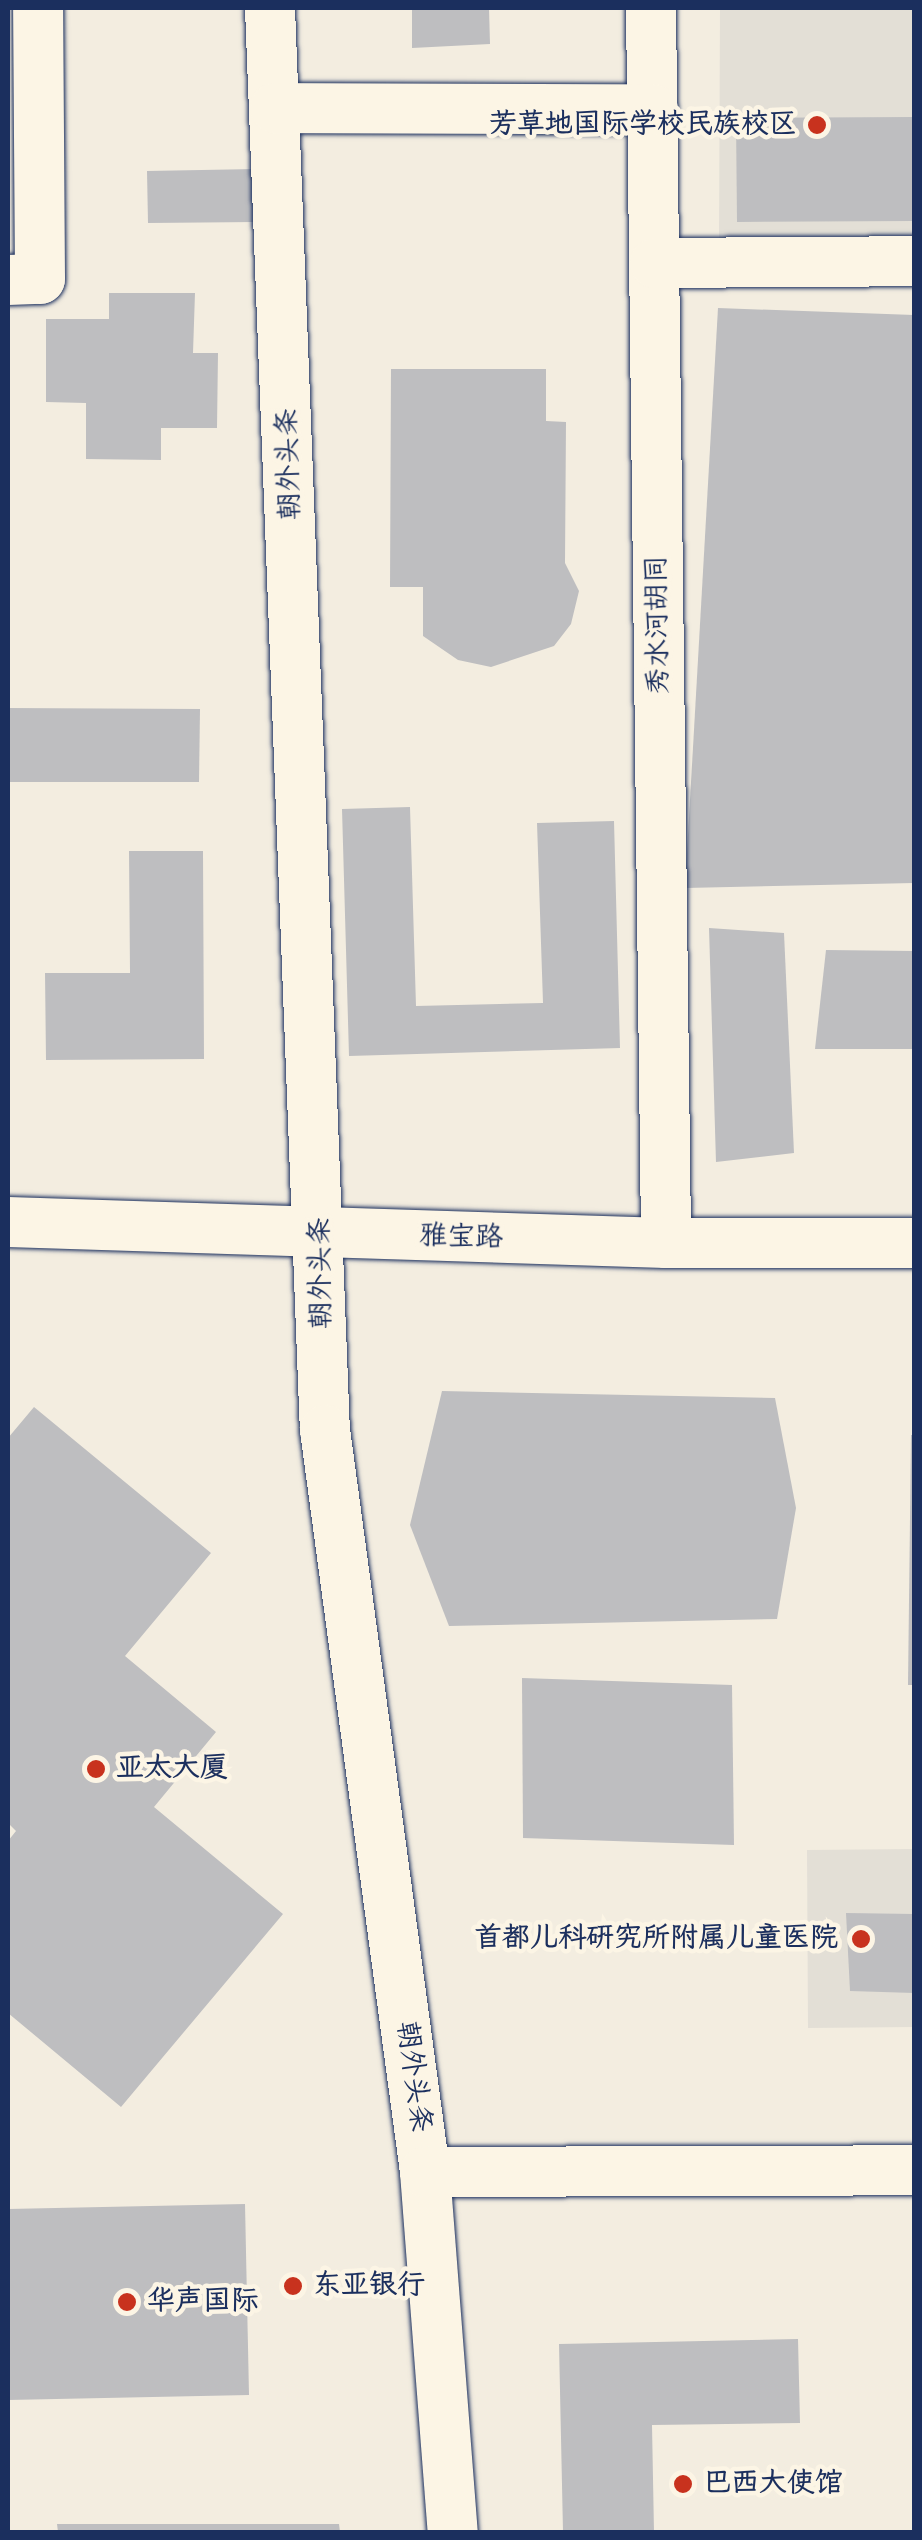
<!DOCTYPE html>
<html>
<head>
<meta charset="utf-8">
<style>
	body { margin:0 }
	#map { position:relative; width:922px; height:2540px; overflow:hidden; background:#f3ede0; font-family:Kalam,"LXGW WenKai TC",sans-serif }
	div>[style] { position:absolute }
	.built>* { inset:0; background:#e3dfd6 }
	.building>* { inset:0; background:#bebec0 }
	.roads { filter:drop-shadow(0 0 2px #1b2f5e) drop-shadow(0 0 2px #1b2f5e) }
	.minor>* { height:50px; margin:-25px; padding:0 25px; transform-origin:25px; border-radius:25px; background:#fcf5e5 }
	.dots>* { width:28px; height:28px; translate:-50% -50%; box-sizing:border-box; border:5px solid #fcf5e5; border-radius:50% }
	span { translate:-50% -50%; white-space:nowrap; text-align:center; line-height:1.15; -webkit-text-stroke:9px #fcf5e5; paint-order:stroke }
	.poi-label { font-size:28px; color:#1b2f5e; font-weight:700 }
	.right { translate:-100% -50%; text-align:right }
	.left { translate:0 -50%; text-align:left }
	.street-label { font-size:28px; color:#1b2f5e }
	.frame { position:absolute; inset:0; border:10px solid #1b2f5e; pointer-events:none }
</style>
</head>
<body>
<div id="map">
	<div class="built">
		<i style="clip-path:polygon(720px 8px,914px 8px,914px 244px,719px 243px)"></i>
		<i style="clip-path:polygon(914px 1849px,914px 2027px,808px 2028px,807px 1850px)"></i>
	</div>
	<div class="building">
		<i style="clip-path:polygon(412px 8px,489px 8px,490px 44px,412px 48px)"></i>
		<i style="clip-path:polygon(914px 117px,914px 221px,737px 222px,736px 118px)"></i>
		<i style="clip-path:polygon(256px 169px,256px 222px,148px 223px,147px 171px)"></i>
		<i style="clip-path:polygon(109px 293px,195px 293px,193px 353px,218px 353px,217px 428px,161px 428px,161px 460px,86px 459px,86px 403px,46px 402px,46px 319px,109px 319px)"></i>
		<i style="clip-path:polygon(718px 308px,914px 315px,914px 883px,685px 888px)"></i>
		<i style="clip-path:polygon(391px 369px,546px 369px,546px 421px,566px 422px,565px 563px,579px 591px,571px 624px,554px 646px,491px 667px,458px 660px,423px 636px,423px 587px,390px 587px)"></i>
		<i style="clip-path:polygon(8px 708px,200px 709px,199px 782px,8px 782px)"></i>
		<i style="clip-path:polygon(410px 807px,416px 1006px,543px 1003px,537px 823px,614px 821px,620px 1048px,349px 1056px,342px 809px)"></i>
		<i style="clip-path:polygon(129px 851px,203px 851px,204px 1059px,46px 1060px,45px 973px,130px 973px)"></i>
		<i style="clip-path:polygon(709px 928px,784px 933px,794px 1153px,716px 1162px)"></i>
		<i style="clip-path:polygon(826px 950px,914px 951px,914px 1049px,815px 1049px)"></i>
		<i style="clip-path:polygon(442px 1391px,775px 1398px,796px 1508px,777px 1619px,449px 1626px,410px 1525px)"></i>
		<i style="clip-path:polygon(34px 1407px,211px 1553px,125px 1656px,216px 1732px,154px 1807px,283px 1914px,121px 2107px,8px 2013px,8px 1841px,16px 1831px,8px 1823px,8px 1438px)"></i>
		<i style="clip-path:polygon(911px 1435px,914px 1435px,914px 1685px,908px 1685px)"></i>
		<i style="clip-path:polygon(522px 1678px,732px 1685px,734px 1845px,523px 1838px)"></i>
		<i style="clip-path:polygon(846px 1913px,914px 1914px,914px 1993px,850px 1991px)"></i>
		<i style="clip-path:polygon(245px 2204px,249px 2395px,8px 2400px,8px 2209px)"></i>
		<i style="clip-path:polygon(798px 2339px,800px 2423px,652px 2425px,654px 2532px,563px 2532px,559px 2344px)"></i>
		<i style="clip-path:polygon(57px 2524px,339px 2524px,340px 2532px,58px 2532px)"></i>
	</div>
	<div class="roads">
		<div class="minor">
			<i style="left:270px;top:8px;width:1423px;rotate:87.79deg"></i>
			<i style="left:325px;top:1430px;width:749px;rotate:82.32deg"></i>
			<i style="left:425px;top:2172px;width:361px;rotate:85.6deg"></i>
			<i style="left:651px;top:8px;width:1235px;rotate:89.3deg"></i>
			<i style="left:275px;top:108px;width:378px;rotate:0.2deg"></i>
			<i style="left:655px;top:263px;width:259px;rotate:-0.4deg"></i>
			<i style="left:8px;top:280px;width:32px;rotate:-2deg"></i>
			<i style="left:40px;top:279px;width:271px;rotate:-90.4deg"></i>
			<i style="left:8px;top:1222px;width:658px;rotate:1.83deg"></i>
			<i style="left:666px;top:1243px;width:248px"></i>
			<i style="left:425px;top:2172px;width:489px;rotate:-0.2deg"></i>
		</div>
	</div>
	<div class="dots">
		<i style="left:817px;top:125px;background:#c8321e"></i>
		<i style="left:96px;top:1769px;background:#c8321e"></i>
		<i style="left:861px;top:1939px;background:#c8321e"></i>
		<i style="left:293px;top:2286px;background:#c8321e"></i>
		<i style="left:127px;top:2302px;background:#c8321e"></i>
		<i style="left:683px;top:2484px;background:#c8321e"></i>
	</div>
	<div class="poi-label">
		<span class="right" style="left:797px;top:125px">芳草地国际学校民族校区</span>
		<span class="left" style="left:116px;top:1769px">亚太大厦</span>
		<span class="right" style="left:838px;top:1939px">首都儿科研究所附属儿童医院</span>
		<span class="left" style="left:313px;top:2286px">东亚银行</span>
		<span class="left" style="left:147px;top:2302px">华声国际</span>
		<span class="left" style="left:703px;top:2484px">巴西大使馆</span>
	</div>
	<div class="street-label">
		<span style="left:290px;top:464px;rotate:-92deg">朝外头条</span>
		<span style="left:659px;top:625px;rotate:-91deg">秀水河胡同</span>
		<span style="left:461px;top:1238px;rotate:1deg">雅宝路</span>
		<span style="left:322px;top:1273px;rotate:-91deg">朝外头条</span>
		<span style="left:413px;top:2077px;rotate:82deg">朝外头条</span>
	</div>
	<div class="frame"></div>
</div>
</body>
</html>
